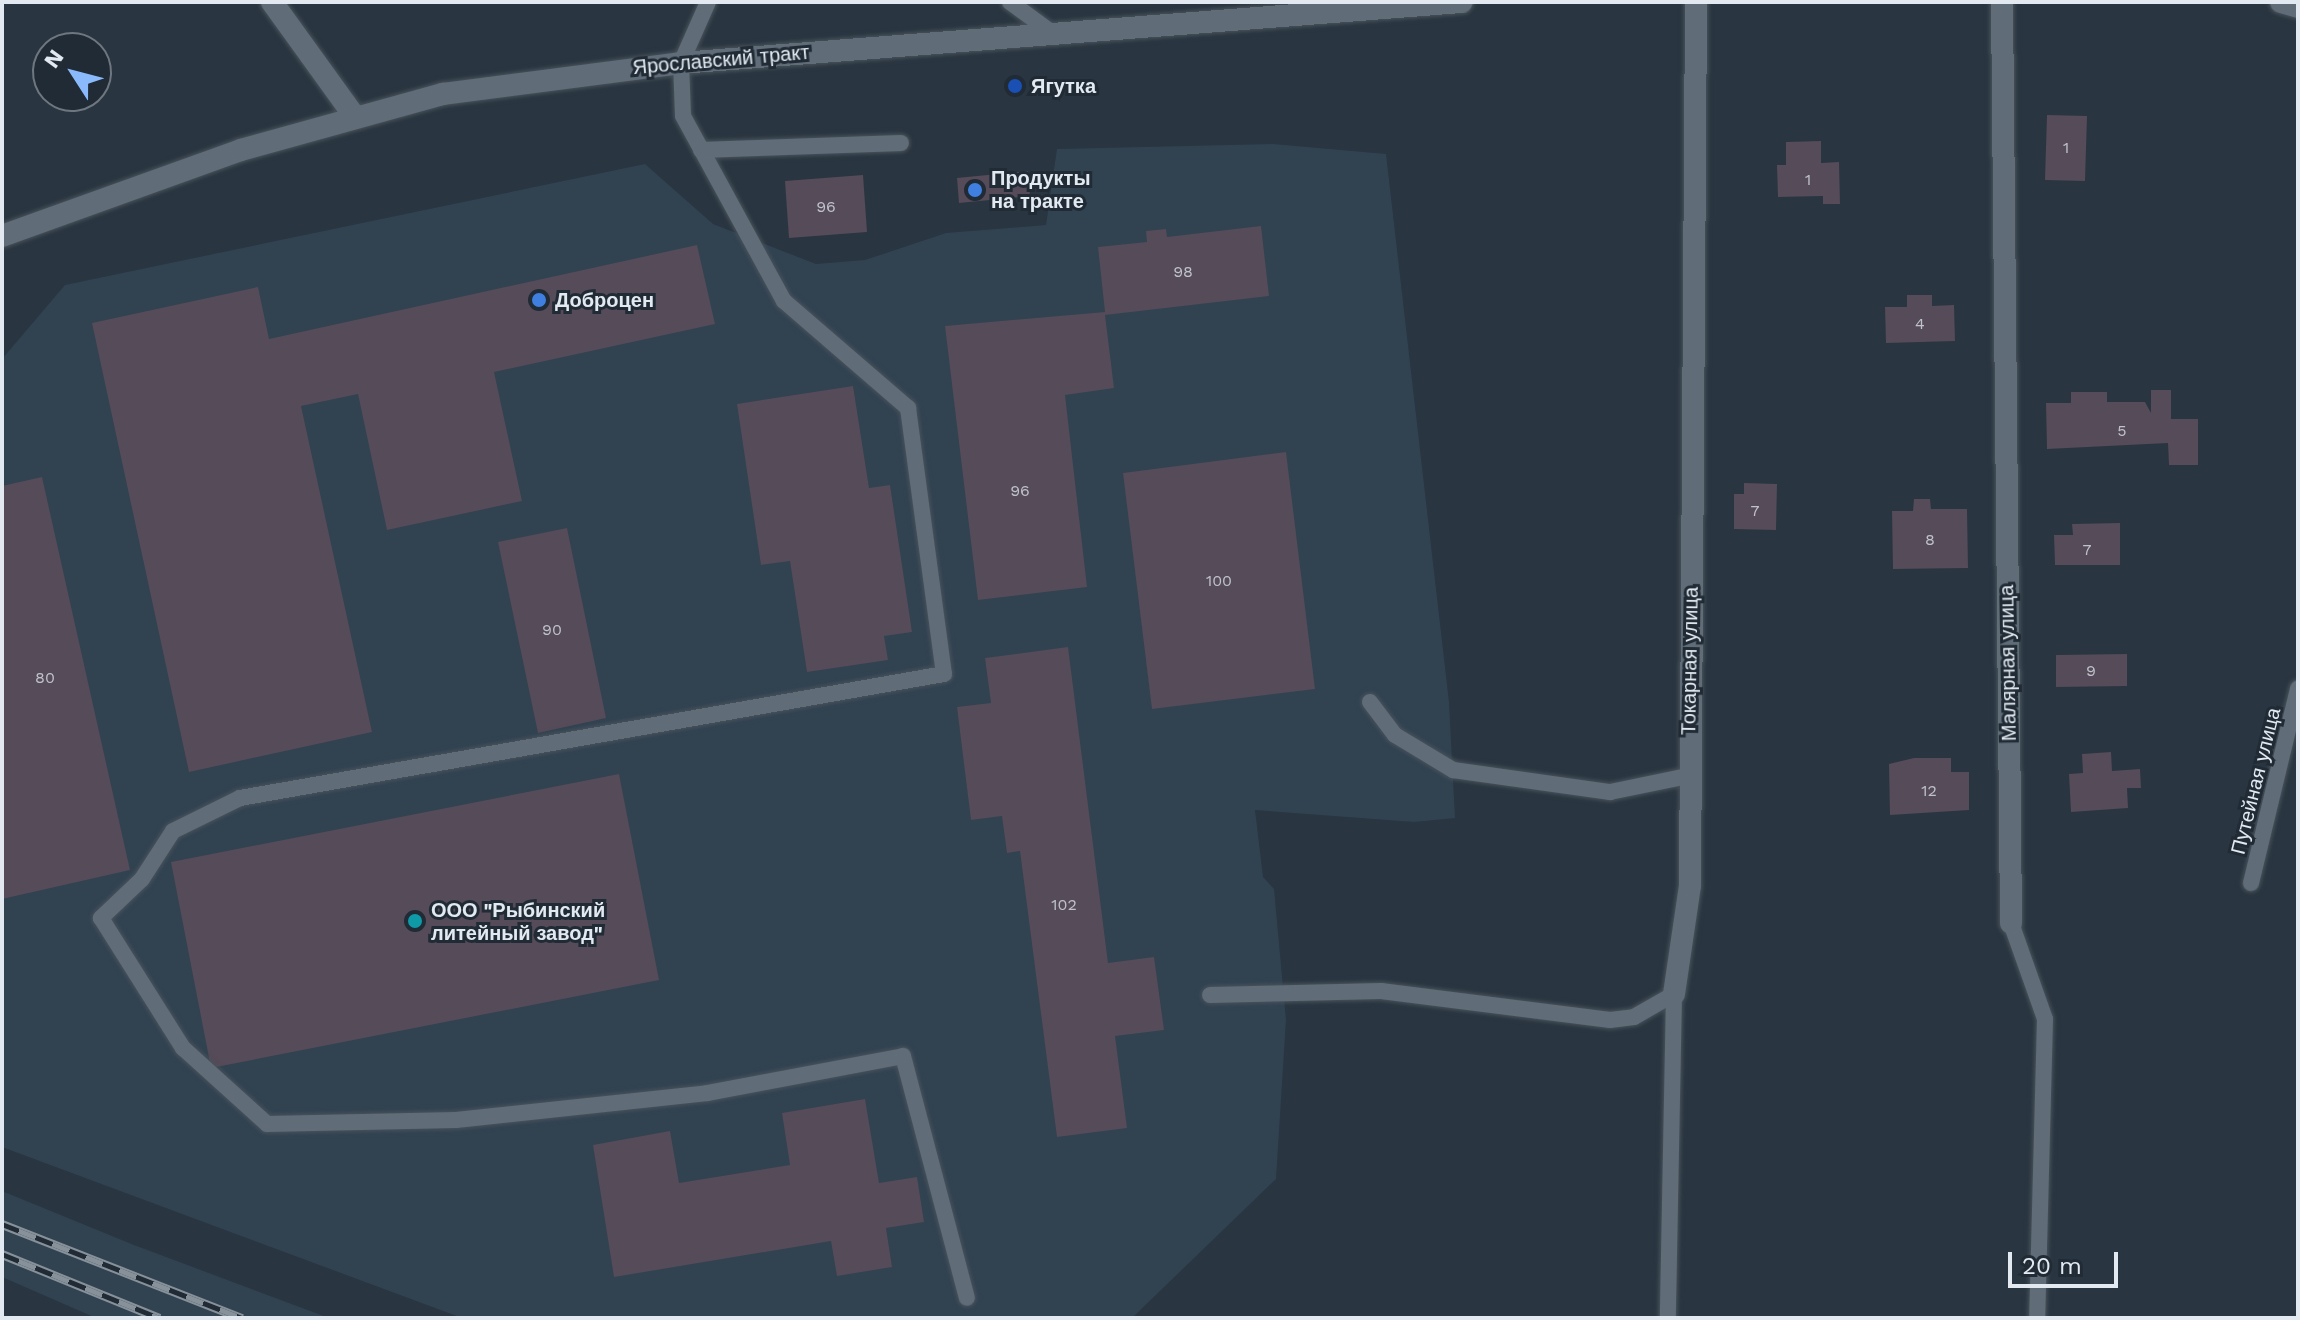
<!DOCTYPE html>
<html>
<head>
<meta charset="utf-8">
<style>
	body { margin:0 }
	#map { position:relative; width:2300px; height:1320px; overflow:hidden; background:#293540; font-family:"Work Sans",sans-serif }
	div>[style] { position:absolute }
	.built>* { inset:0; background:#314251 }
	.building>* { inset:0; background:#564b58 }
	.roads { filter:drop-shadow(0 0 2px #48525b) drop-shadow(0 0 2px #48525b) }
	.service>* { height:16px; margin:-8px; padding:0 8px; transform-origin:8px; border-radius:8px; background:#606d79 }
	.minor>* { height:22px; margin:-11px; padding:0 11px; transform-origin:11px; border-radius:11px; background:#606d79 }
	.tertiary>* { height:22px; margin:-11px; padding:0 11px; transform-origin:11px; border-radius:11px; background:#606d79 }
	.rail>* { height:9px; margin-top:-4.5px; transform-origin:0; background:repeating-linear-gradient(90deg,#202b36 0 18px,#87919a 0 36px); box-sizing:border-box; border-block:2px solid #87919a }
	.dots>* { width:22px; height:22px; translate:-50% -50%; box-sizing:border-box; border:4px solid #202b36; border-radius:50% }
	span { translate:-50% -50%; white-space:nowrap; text-align:center; line-height:1.15; -webkit-text-stroke:6px #202b36; paint-order:stroke }
	.number-label { font-size:16px; color:#bfc2ca }
	.number-label span { -webkit-text-stroke-width:0 }
	.street-label { font-size:20px; color:#e2e9f0 }
	.poi-label { font-size:20px; color:#e2e9f0; font-weight:700 }
	.left { translate:0 -50%; text-align:left }
	.frame { position:absolute; inset:0; border:4px solid #e2e9f0; pointer-events:none }
	.north { position:absolute; left:32px; top:32px; width:80px; height:80px; box-sizing:border-box; background:#202b36; border:2px solid #6e7780; border-radius:50%; rotate:306deg; font-size:22px; font-weight:700; line-height:32px; text-align:center; color:#e2e9f0 }
	.north::after { content:''; display:block; margin:auto; width:28px; height:36px; background:#8abafc; clip-path:polygon(50% 0,100% 100%,50% 72%,0 100%) }
	.scale { position:absolute; left:2008px; top:1252px; width:110px; height:36px; box-sizing:border-box; border:4px solid #e2e9f0; border-top:0; padding-left:10px; font-size:24px; line-height:28px; white-space:nowrap; color:#e2e9f0; -webkit-text-stroke:6px #202b36; paint-order:stroke }
</style>
</head>
<body>
<div id="map">
	<div class="built">
		<i style="clip-path:polygon(1273px 144px,1386px 154px,1449px 702px,1455px 818px,1414px 822px,1255px 810px,1263px 877px,1274px 889px,1286px 1020px,1276px 1179px,1132px 1318px,462px 1318px,2px 1147px,2px 359px,65px 285px,645px 164px,713px 224px,816px 264px,865px 260px,946px 233px,1046px 225px,1057px 149px)"></i>
		<i style="clip-path:polygon(2px 1191px,134px 1245px,329px 1318px,96px 1318px,2px 1277px)"></i>
	</div>
	<div class="building">
		<i style="clip-path:polygon(2047px 115px,2087px 116px,2085px 181px,2045px 180px)"></i>
		<i style="clip-path:polygon(1821px 141px,1821px 163px,1839px 162px,1840px 204px,1823px 204px,1823px 196px,1778px 197px,1777px 165px,1786px 165px,1786px 142px)"></i>
		<i style="clip-path:polygon(1028px 171px,1030px 196px,959px 203px,957px 178px)"></i>
		<i style="clip-path:polygon(863px 175px,867px 232px,789px 238px,785px 181px)"></i>
		<i style="clip-path:polygon(1261px 226px,1269px 296px,1105px 315px,1114px 388px,1065px 395px,1087px 587px,978px 600px,945px 326px,1105px 312px,1098px 247px,1147px 242px,1146px 231px,1166px 229px,1167px 237px)"></i>
		<i style="clip-path:polygon(697px 245px,715px 324px,494px 372px,522px 501px,387px 530px,358px 394px,301px 406px,372px 732px,189px 772px,92px 323px,258px 287px,269px 339px)"></i>
		<i style="clip-path:polygon(1907px 295px,1932px 295px,1932px 306px,1954px 305px,1955px 341px,1886px 343px,1885px 307px,1907px 307px)"></i>
		<i style="clip-path:polygon(853px 386px,869px 488px,890px 485px,912px 632px,884px 636px,888px 660px,807px 672px,790px 561px,761px 565px,737px 404px)"></i>
		<i style="clip-path:polygon(2151px 390px,2171px 390px,2171px 419px,2198px 419px,2198px 465px,2169px 465px,2168px 443px,2047px 449px,2046px 403px,2071px 403px,2071px 392px,2107px 392px,2107px 402px,2145px 402px,2151px 413px)"></i>
		<i style="clip-path:polygon(1286px 452px,1315px 689px,1152px 709px,1123px 473px)"></i>
		<i style="clip-path:polygon(42px 477px,130px 870px,2px 899px,2px 486px)"></i>
		<i style="clip-path:polygon(1744px 483px,1777px 484px,1776px 530px,1734px 529px,1734px 494px,1744px 494px)"></i>
		<i style="clip-path:polygon(1914px 499px,1930px 499px,1931px 509px,1967px 509px,1968px 568px,1893px 569px,1892px 511px,1913px 511px)"></i>
		<i style="clip-path:polygon(2120px 523px,2120px 565px,2055px 565px,2054px 535px,2073px 535px,2072px 524px)"></i>
		<i style="clip-path:polygon(567px 528px,606px 718px,538px 733px,498px 542px)"></i>
		<i style="clip-path:polygon(1068px 647px,1108px 963px,1154px 957px,1164px 1030px,1115px 1036px,1127px 1128px,1057px 1137px,1020px 851px,1007px 853px,1002px 816px,971px 820px,957px 707px,991px 703px,985px 658px)"></i>
		<i style="clip-path:polygon(2127px 654px,2127px 686px,2056px 687px,2056px 655px)"></i>
		<i style="clip-path:polygon(2111px 752px,2112px 771px,2140px 769px,2141px 788px,2127px 788px,2128px 808px,2071px 812px,2069px 774px,2083px 773px,2082px 754px)"></i>
		<i style="clip-path:polygon(1914px 758px,1951px 758px,1951px 772px,1969px 772px,1969px 810px,1890px 815px,1889px 764px)"></i>
		<i style="clip-path:polygon(619px 774px,659px 980px,211px 1068px,171px 862px)"></i>
		<i style="clip-path:polygon(865px 1099px,879px 1183px,917px 1177px,924px 1222px,886px 1228px,892px 1267px,837px 1276px,831px 1241px,614px 1277px,593px 1145px,670px 1131px,679px 1183px,790px 1165px,782px 1113px)"></i>
	</div>
	<div class="roads">
		<div class="service">
			<i style="left:708px;top:2px;width:67px;rotate:113.9deg"></i>
			<i style="left:681px;top:63px;width:53px;rotate:87.8deg"></i>
			<i style="left:683px;top:116px;width:211px;rotate:61.4deg"></i>
			<i style="left:784px;top:301px;width:164px;rotate:40.8deg"></i>
			<i style="left:908px;top:408px;width:268px;rotate:82.3deg"></i>
			<i style="left:944px;top:674px;width:715px;rotate:170.01deg"></i>
			<i style="left:240px;top:798px;width:75px;rotate:153.8deg"></i>
			<i style="left:173px;top:831px;width:57px;rotate:122.9deg"></i>
			<i style="left:142px;top:879px;width:57px;rotate:136.4deg"></i>
			<i style="left:101px;top:918px;width:154px;rotate:57.8deg"></i>
			<i style="left:183px;top:1048px;width:113px;rotate:42.1deg"></i>
			<i style="left:267px;top:1124px;width:189px;rotate:-1.2deg"></i>
			<i style="left:456px;top:1120px;width:253px;rotate:-6.1deg"></i>
			<i style="left:708px;top:1093px;width:198px;rotate:-10.7deg"></i>
			<i style="left:903px;top:1056px;width:250px;rotate:75.2deg"></i>
			<i style="left:1010px;top:2px;width:51px;rotate:36.2deg"></i>
			<i style="left:701px;top:150px;width:200px;rotate:-2deg"></i>
			<i style="left:1370px;top:702px;width:41px;rotate:52.9deg"></i>
			<i style="left:1395px;top:735px;width:68px;rotate:31.1deg"></i>
			<i style="left:1453px;top:770px;width:159px;rotate:8deg"></i>
			<i style="left:1610px;top:792px;width:80px;rotate:-11.6deg"></i>
			<i style="left:2251px;top:883px;width:200px;rotate:-76.4deg"></i>
			<i style="left:2011px;top:923px;width:102px;rotate:70.5deg"></i>
			<i style="left:2045px;top:1019px;width:299px;rotate:91.5deg"></i>
			<i style="left:1210px;top:995px;width:171px;rotate:-1.3deg"></i>
			<i style="left:1381px;top:991px;width:231px;rotate:7.2deg"></i>
			<i style="left:1610px;top:1020px;width:24px;rotate:-7deg"></i>
			<i style="left:1634px;top:1017px;width:46px;rotate:-29.9deg"></i>
			<i style="left:1674px;top:994px;width:324px;rotate:91.1deg"></i>
		</div>
		<div class="minor">
			<i style="left:272px;top:2px;width:142px;rotate:54.2deg"></i>
			<i style="left:2002px;top:2px;width:921px;rotate:89.44deg"></i>
			<i style="left:1674px;top:994px;width:110px;rotate:-81.6deg"></i>
			<i style="left:1690px;top:885px;width:883px;rotate:-89.61deg"></i>
		</div>
		<div class="tertiary">
			<i style="left:2281px;top:2px;width:18px;rotate:16deg"></i>
			<i style="left:2px;top:236px;width:254px;rotate:-19.8deg"></i>
			<i style="left:241px;top:150px;width:210px;rotate:-15.5deg"></i>
			<i style="left:443px;top:94px;width:240px;rotate:-7.4deg"></i>
			<i style="left:681px;top:63px;width:783px;rotate:-4.47deg"></i>
		</div>
	</div>
	<div class="rail">
		<i style="left:2px;top:1224px;width:258px;rotate:21.4deg"></i>
		<i style="left:2px;top:1254px;width:170px;rotate:22.1deg"></i>
	</div>
	<div class="dots">
		<i style="left:1015px;top:86px;background:#1a4fb4"></i>
		<i style="left:975px;top:190px;background:#3f7fe0"></i>
		<i style="left:539px;top:300px;background:#3f7fe0"></i>
		<i style="left:415px;top:921px;background:#0f9aa8"></i>
	</div>
	<div class="number-label">
		<span style="left:2066px;top:148px">1</span>
		<span style="left:1808px;top:180px">1</span>
		<span style="left:826px;top:207px">96</span>
		<span style="left:1183px;top:272px">98</span>
		<span style="left:1920px;top:324px">4</span>
		<span style="left:2122px;top:431px">5</span>
		<span style="left:1020px;top:491px">96</span>
		<span style="left:1755px;top:511px">7</span>
		<span style="left:1930px;top:540px">8</span>
		<span style="left:2087px;top:550px">7</span>
		<span style="left:1219px;top:581px">100</span>
		<span style="left:552px;top:630px">90</span>
		<span style="left:2091px;top:671px">9</span>
		<span style="left:45px;top:678px">80</span>
		<span style="left:1929px;top:791px">12</span>
		<span style="left:1064px;top:905px">102</span>
	</div>
	<div class="street-label">
		<span style="left:721px;top:60px;rotate:-5deg">Ярославский тракт</span>
		<span style="left:1690px;top:661px;rotate:-89deg">Токарная улица</span>
		<span style="left:2008px;top:663px;rotate:-91deg">Малярная улица</span>
		<span style="left:2256px;top:781px;rotate:-76deg">Путейная улица</span>
	</div>
	<div class="poi-label">
		<span class="left" style="left:1031px;top:86px">Ягутка</span>
		<span class="left" style="left:991px;top:190px">Продукты<br>на тракте</span>
		<span class="left" style="left:555px;top:300px">Доброцен</span>
		<span class="left" style="left:431px;top:922px">ООО "Рыбинский<br>литейный завод"</span>
	</div>
	<div class="frame"></div>
	<div class="north">N</div>
	<div class="scale">20 m</div>
</div>
</body>
</html>
